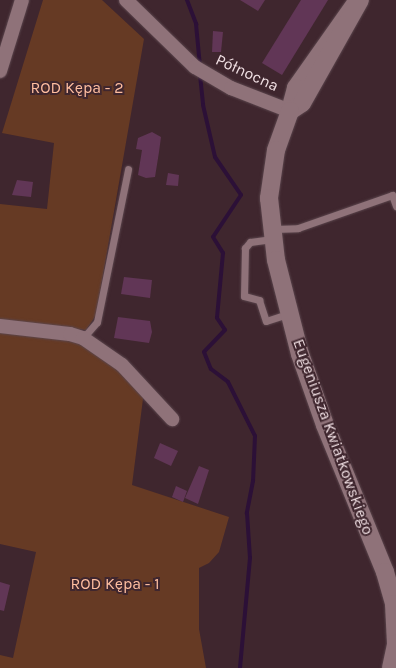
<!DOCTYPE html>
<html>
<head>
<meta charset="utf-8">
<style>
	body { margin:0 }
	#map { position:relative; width:396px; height:668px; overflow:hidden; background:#3f262e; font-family:Karla,sans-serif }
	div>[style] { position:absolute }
	.green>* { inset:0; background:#663a24 }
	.stream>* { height:4px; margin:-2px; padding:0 2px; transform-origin:2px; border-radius:2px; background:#2c1037 }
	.building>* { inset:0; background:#613656 }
	.roads { filter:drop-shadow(0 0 1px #5a454c) drop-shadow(0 0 1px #5a454c) }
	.service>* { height:7px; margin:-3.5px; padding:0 3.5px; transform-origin:3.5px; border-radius:3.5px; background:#8f7279 }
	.minor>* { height:14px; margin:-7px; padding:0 7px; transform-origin:7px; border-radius:7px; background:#8f7279 }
	.tertiary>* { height:18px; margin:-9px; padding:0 9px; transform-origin:9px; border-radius:9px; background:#8f7279 }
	span { translate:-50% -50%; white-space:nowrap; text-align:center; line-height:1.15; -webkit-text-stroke:4px #3f262e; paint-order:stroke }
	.street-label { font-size:16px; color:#f1e0e4 }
	.park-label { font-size:16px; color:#ffbea0 }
</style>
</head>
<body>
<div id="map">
	<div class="green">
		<i style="clip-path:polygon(43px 0,102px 0,144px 39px,96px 315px,86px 330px,0 321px,0 204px,47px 209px,54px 143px,2px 133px)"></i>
		<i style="clip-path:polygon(0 331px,78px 339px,126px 376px,144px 391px,132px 485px,229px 517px,219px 552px,209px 563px,199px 568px,199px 629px,206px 668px,0 668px,0 655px,13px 658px,36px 552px,0 544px)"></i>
	</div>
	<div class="stream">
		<i style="left:187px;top:0;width:26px;rotate:69deg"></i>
		<i style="left:196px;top:24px;width:42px;rotate:84.6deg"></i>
		<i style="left:200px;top:75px;width:30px;rotate:84deg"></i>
		<i style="left:203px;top:105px;width:53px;rotate:77deg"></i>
		<i style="left:215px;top:157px;width:46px;rotate:55.6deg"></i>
		<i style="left:241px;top:195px;width:50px;rotate:123.7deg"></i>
		<i style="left:213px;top:237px;width:19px;rotate:58deg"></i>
		<i style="left:223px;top:253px;width:65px;rotate:95.3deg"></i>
		<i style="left:217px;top:318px;width:14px;rotate:56deg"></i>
		<i style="left:225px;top:330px;width:30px;rotate:134deg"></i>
		<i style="left:204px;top:352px;width:18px;rotate:68deg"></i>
		<i style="left:211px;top:369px;width:21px;rotate:37deg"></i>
		<i style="left:228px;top:382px;width:60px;rotate:63.4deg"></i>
		<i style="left:255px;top:436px;width:45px;rotate:92.5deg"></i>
		<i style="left:253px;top:481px;width:33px;rotate:101deg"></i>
		<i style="left:247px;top:513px;width:45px;rotate:86.2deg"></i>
		<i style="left:250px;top:558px;width:110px;rotate:95.2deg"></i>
	</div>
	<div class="building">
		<i style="clip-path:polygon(240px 0,265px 0,258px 11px)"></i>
		<i style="clip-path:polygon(301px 0,328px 0,282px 75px,262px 63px)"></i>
		<i style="clip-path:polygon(213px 31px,223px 32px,221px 52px,212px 52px)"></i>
		<i style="clip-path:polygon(152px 132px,161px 137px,159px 152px,155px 177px,146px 178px,138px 175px,142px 150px,136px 149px,138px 138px)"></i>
		<i style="clip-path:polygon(168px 173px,179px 175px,178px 186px,166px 185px)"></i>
		<i style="clip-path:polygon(17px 180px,33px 182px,31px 197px,12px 195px)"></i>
		<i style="clip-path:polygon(124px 277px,152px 280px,150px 298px,121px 294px)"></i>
		<i style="clip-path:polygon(118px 317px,150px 321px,152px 332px,149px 343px,114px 338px)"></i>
		<i style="clip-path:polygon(160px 443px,178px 451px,171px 466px,154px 458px)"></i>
		<i style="clip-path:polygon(199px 466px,209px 470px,198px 504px,185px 498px)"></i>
		<i style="clip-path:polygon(176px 486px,187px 491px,183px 502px,172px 497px)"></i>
		<i style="clip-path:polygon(0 582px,10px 585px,4px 611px,0 610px)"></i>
	</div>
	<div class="roads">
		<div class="service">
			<i style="left:274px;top:229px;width:24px;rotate:-2deg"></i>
			<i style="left:298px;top:228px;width:100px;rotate:-19.3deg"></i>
			<i style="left:392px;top:195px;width:12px;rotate:70deg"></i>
			<i style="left:272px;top:239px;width:22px;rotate:172deg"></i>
			<i style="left:250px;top:242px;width:8px;rotate:130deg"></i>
			<i style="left:245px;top:248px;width:48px;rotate:91.2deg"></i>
			<i style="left:244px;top:296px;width:16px;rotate:15deg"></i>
			<i style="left:259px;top:300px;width:22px;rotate:72deg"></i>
			<i style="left:266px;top:321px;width:23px;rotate:-18deg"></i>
			<i style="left:83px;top:338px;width:21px;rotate:-49deg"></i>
			<i style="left:97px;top:322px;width:156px;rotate:-78.5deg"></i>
		</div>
		<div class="minor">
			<i style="left:126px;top:0;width:96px;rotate:44.2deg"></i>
			<i style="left:195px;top:67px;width:42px;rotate:30.3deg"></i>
			<i style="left:231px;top:88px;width:63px;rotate:21.3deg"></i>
			<i style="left:0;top:71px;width:74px;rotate:-72.8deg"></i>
			<i style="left:0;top:326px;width:70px;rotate:6.5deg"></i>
			<i style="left:70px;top:334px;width:14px;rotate:17deg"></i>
			<i style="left:83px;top:338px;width:47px;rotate:34.7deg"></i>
			<i style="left:122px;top:365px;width:74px;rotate:47.2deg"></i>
		</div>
		<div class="tertiary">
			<i style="left:358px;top:0;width:108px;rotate:125.2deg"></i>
			<i style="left:296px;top:88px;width:24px;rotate:105deg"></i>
			<i style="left:290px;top:111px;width:14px;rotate:-34deg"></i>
			<i style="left:302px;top:103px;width:118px;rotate:-60.6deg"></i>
			<i style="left:290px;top:111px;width:41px;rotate:109.7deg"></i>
			<i style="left:276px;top:150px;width:49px;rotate:98.3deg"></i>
			<i style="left:269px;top:198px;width:62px;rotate:83.6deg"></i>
			<i style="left:276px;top:260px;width:97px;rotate:75.7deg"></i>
			<i style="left:300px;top:354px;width:75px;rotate:70.6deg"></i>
			<i style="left:325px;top:425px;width:159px;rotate:67.8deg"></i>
			<i style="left:385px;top:572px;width:33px;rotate:74deg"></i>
			<i style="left:394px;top:604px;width:40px;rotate:87.1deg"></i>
			<i style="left:391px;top:668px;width:25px;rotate:-78deg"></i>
		</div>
	</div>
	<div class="street-label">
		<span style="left:247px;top:73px;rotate:25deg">Północna</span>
		<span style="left:333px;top:437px;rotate:70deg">Eugeniusza Kwiatkowskiego</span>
	</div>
	<div class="park-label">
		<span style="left:77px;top:88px">ROD Kępa - 2</span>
		<span style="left:115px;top:584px">ROD Kępa - 1</span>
	</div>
</div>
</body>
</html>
